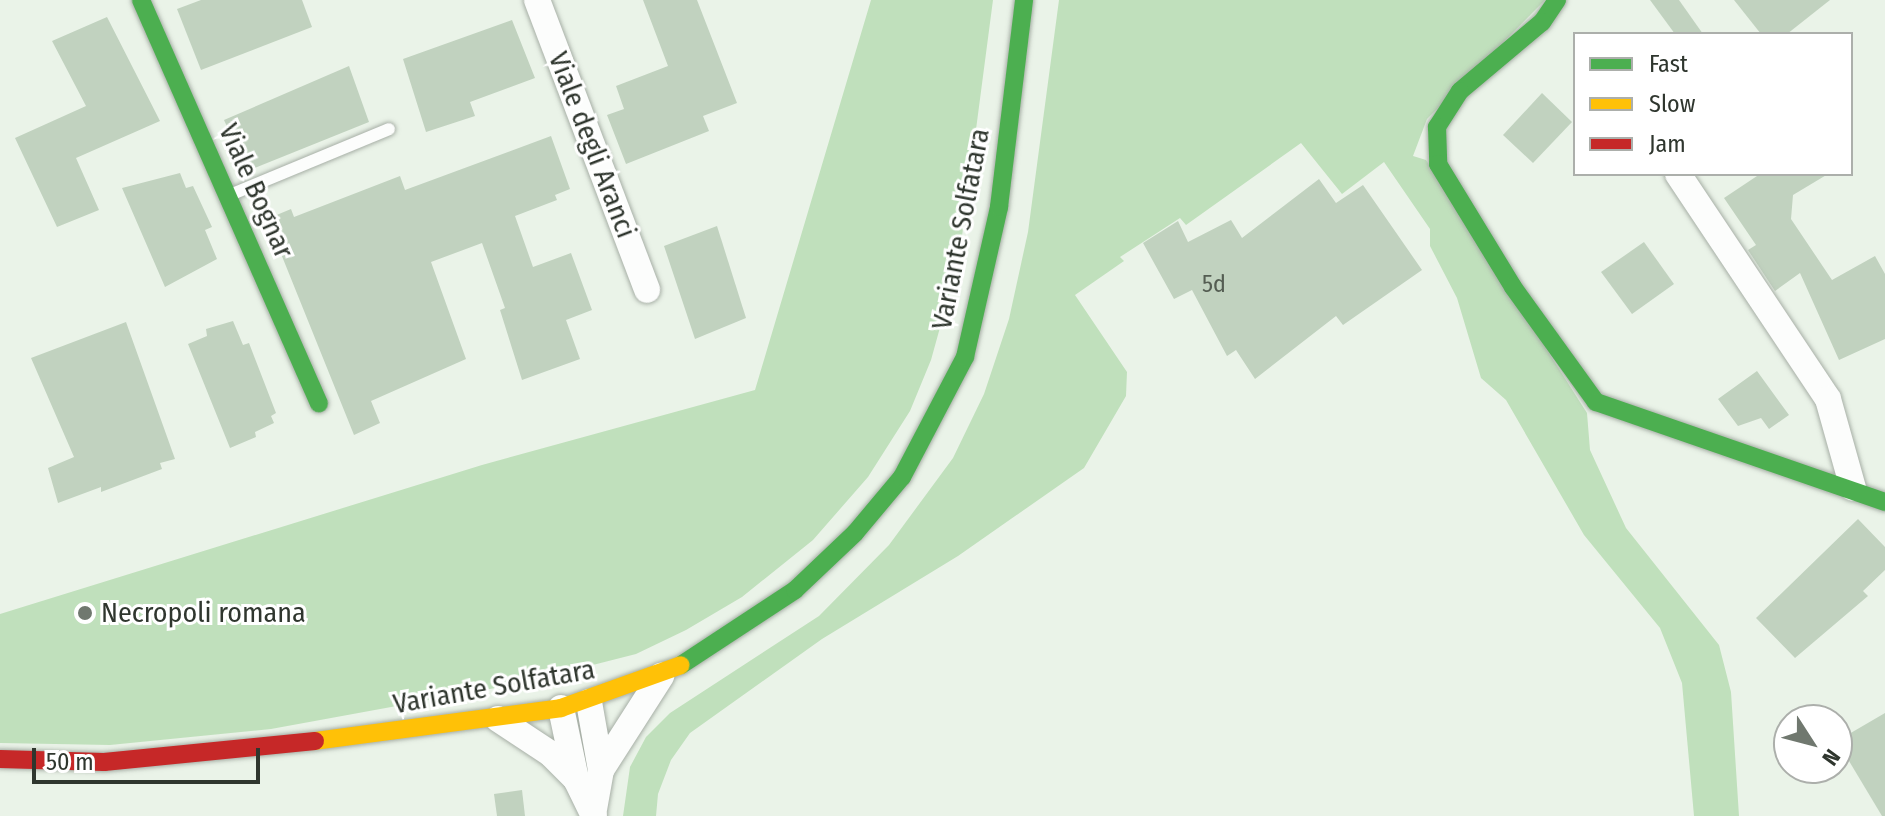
<!DOCTYPE html>
<html>
<head>
<meta charset="utf-8">
<style>
	body { margin:0 }
	#map { position:relative; width:1885px; height:816px; overflow:hidden; background:#eaf3e8; font-family:"Fira Sans Condensed",sans-serif }
	div>[style] { position:absolute }
	.green>* { inset:0; background:#c0e0bc }
	.building>* { inset:0; background:#c1d2bf }
	.roads { filter:drop-shadow(0 0 2px #a7afa6) drop-shadow(0 0 2px #a7afa6) }
	.lane>* { height:12px; margin:-6px; padding:0 6px; transform-origin:6px; border-radius:6px; background:#fcfdfc }
	.street>* { height:26px; margin:-13px; padding:0 13px; transform-origin:13px; border-radius:13px; background:#fcfdfc }
	.fast>* { height:18px; margin:-9px; padding:0 9px; transform-origin:9px; border-radius:9px; background:#4caf50 }
	.slow>* { height:18px; margin:-9px; padding:0 9px; transform-origin:9px; border-radius:9px; background:#ffc107 }
	.jam>* { height:18px; margin:-9px; padding:0 9px; transform-origin:9px; border-radius:9px; background:#c62828 }
	.dots>* { width:22px; height:22px; translate:-50% -50%; box-sizing:border-box; border:4px solid #fff; border-radius:50% }
	span { translate:-50% -50%; white-space:nowrap; text-align:center; line-height:1.15; -webkit-text-stroke:6px #fff; paint-order:stroke }
	.number-label { font-size:24px; color:#545d52 }
	.number-label span { -webkit-text-stroke-width:0 }
	.street-label { font-size:28px; color:#2f362e }
	.poi-label { font-size:28px; color:#2f362e }
	.left { translate:0 -50%; text-align:left }
	.legend { position:absolute; left:1573px; top:32px; width:280px; height:144px; box-sizing:border-box; background:#fff; border:2px solid #acafab; margin:0; padding:10px 14px; list-style:none; font-size:24px; color:#2f362e }
	.legend li { display:flex; align-items:center; gap:16px; height:40px }
	.legend b { width:40px; border:2px solid #acafab }
	.north { position:absolute; left:1773px; top:704px; width:80px; height:80px; box-sizing:border-box; background:#fff; border:2px solid #acafab; border-radius:50%; rotate:126deg; font-size:22px; font-weight:700; line-height:32px; text-align:center; color:#2f362e }
	.north::after { content:''; display:block; margin:auto; width:28px; height:36px; background:#70786f; clip-path:polygon(50% 0,100% 100%,50% 72%,0 100%) }
	.scale { position:absolute; left:32px; top:748px; width:228px; height:36px; box-sizing:border-box; border:4px solid #2f362e; border-top:0; padding-left:10px; font-size:24px; line-height:28px; white-space:nowrap; color:#2f362e; -webkit-text-stroke:6px #fff; paint-order:stroke }
</style>
</head>
<body>
<div id="map">
	<div class="green">
		<i style="clip-path:polygon(871px 0,993px 0,959px 259px,931px 360px,910px 411px,868px 477px,813px 540px,742px 597px,686px 630px,636px 654px,522px 683px,271px 729px,110px 745px,0 743px,0 614px,482px 465px,755px 390px)"></i>
		<i style="clip-path:polygon(1059px 0,1545px 0,1427px 119px,1413px 156px,1426px 160px,1587px 413px,1590px 450px,1626px 528px,1719px 645px,1731px 692px,1739px 816px,1694px 816px,1682px 683px,1660px 628px,1584px 535px,1506px 400px,1481px 378px,1457px 298px,1430px 246px,1430px 229px,1384px 162px,1342px 194px,1301px 143px,1186px 225px,1180px 218px,1120px 257px,1124px 261px,1075px 295px,1127px 372px,1126px 396px,1084px 468px,958px 556px,822px 639px,690px 733px,671px 760px,658px 794px,656px 816px,623px 816px,630px 767px,646px 737px,670px 713px,819px 616px,889px 545px,953px 458px,984px 394px,1009px 319px,1028px 232px)"></i>
	</div>
	<div class="building">
		<i style="clip-path:polygon(201px 0,302px 0,312px 27px,201px 70px,177px 9px)"></i>
		<i style="clip-path:polygon(643px 0,697px 0,737px 103px,703px 116px,709px 131px,626px 164px,607px 115px,624px 109px,616px 86px,668px 66px)"></i>
		<i style="clip-path:polygon(1650px 0,1679px 0,1703px 34px,1675px 34px)"></i>
		<i style="clip-path:polygon(1734px 0,1830px 0,1787px 34px,1761px 34px)"></i>
		<i style="clip-path:polygon(107px 17px,160px 121px,76px 158px,99px 210px,57px 227px,15px 138px,86px 106px,52px 41px)"></i>
		<i style="clip-path:polygon(512px 20px,535px 78px,470px 102px,475px 116px,426px 132px,403px 59px)"></i>
		<i style="clip-path:polygon(349px 66px,369px 122px,247px 171px,224px 120px)"></i>
		<i style="clip-path:polygon(1542px 93px,1572px 122px,1533px 163px,1503px 135px)"></i>
		<i style="clip-path:polygon(551px 136px,570px 189px,555px 195px,557px 200px,515px 216px,533px 267px,571px 253px,592px 310px,566px 320px,580px 359px,522px 380px,500px 310px,505px 308px,482px 243px,431px 262px,466px 359px,371px 401px,380px 423px,354px 435px,267px 219px,291px 209px,294px 217px,400px 176px,405px 190px)"></i>
		<i style="clip-path:polygon(180px 173px,186px 188px,193px 186px,212px 227px,205px 230px,217px 259px,165px 287px,122px 188px)"></i>
		<i style="clip-path:polygon(1760px 174px,1828px 174px,1793px 195px,1791px 219px,1832px 280px,1875px 256px,1885px 274px,1885px 339px,1839px 360px,1800px 273px,1775px 291px,1748px 250px,1756px 245px,1724px 198px)"></i>
		<i style="clip-path:polygon(1319px 179px,1336px 203px,1363px 185px,1422px 270px,1343px 325px,1336px 316px,1255px 379px,1236px 350px,1227px 356px,1192px 290px,1174px 299px,1143px 243px,1178px 221px,1188px 242px,1231px 220px,1242px 238px)"></i>
		<i style="clip-path:polygon(717px 226px,746px 318px,695px 339px,664px 246px)"></i>
		<i style="clip-path:polygon(1644px 242px,1674px 284px,1632px 314px,1601px 272px)"></i>
		<i style="clip-path:polygon(233px 321px,243px 345px,249px 343px,276px 413px,271px 416px,274px 423px,255px 432px,256px 437px,230px 448px,188px 344px,207px 336px,206px 329px)"></i>
		<i style="clip-path:polygon(126px 322px,175px 459px,160px 463px,162px 469px,101px 492px,101px 487px,58px 503px,48px 468px,74px 457px,31px 358px)"></i>
		<i style="clip-path:polygon(1757px 371px,1789px 415px,1769px 429px,1761px 418px,1738px 426px,1718px 399px)"></i>
		<i style="clip-path:polygon(1858px 519px,1885px 547px,1885px 570px,1863px 591px,1868px 596px,1795px 658px,1756px 618px)"></i>
		<i style="clip-path:polygon(1885px 713px,1885px 816px,1882px 816px,1837px 741px)"></i>
		<i style="clip-path:polygon(522px 790px,525px 816px,497px 816px,494px 794px)"></i>
	</div>
	<div class="roads">
		<div class="lane">
			<i style="left:230px;top:195px;width:172px;rotate:-22.5deg"></i>
		</div>
		<div class="street">
			<i style="left:537px;top:0;width:310px;rotate:69.2deg"></i>
			<i style="left:1678px;top:174px;width:270px;rotate:56.3deg"></i>
			<i style="left:1828px;top:399px;width:92px;rotate:74.3deg"></i>
			<i style="left:589px;top:702px;width:69px;rotate:80deg"></i>
			<i style="left:561px;top:708px;width:73px;rotate:78.1deg"></i>
			<i style="left:498px;top:719px;width:64px;rotate:33.4deg"></i>
			<i style="left:551px;top:754px;width:35px;rotate:45deg"></i>
			<i style="left:576px;top:779px;width:41px;rotate:64.1deg"></i>
			<i style="left:593px;top:815px;width:46px;rotate:-79.9deg"></i>
			<i style="left:601px;top:770px;width:112px;rotate:-57.4deg"></i>
		</div>
		<div class="fast">
			<i style="left:141px;top:0;width:441px;rotate:66.2deg"></i>
			<i style="left:1557px;top:0;width:27px;rotate:124deg"></i>
			<i style="left:1542px;top:22px;width:107px;rotate:139.9deg"></i>
			<i style="left:1460px;top:91px;width:43px;rotate:122.6deg"></i>
			<i style="left:1437px;top:127px;width:37px;rotate:88deg"></i>
			<i style="left:1438px;top:164px;width:144px;rotate:58.6deg"></i>
			<i style="left:1513px;top:287px;width:142px;rotate:54.2deg"></i>
			<i style="left:1596px;top:402px;width:306px;rotate:19.1deg"></i>
			<i style="left:681px;top:665px;width:136px;rotate:-33.3deg"></i>
			<i style="left:795px;top:590px;width:83px;rotate:-43.5deg"></i>
			<i style="left:855px;top:533px;width:73px;rotate:-50deg"></i>
			<i style="left:902px;top:477px;width:136px;rotate:-62.3deg"></i>
			<i style="left:965px;top:357px;width:154px;rotate:-77.2deg"></i>
			<i style="left:999px;top:207px;width:209px;rotate:-83.1deg"></i>
		</div>
		<div class="slow">
			<i style="left:315px;top:741px;width:248px;rotate:-7.6deg"></i>
			<i style="left:561px;top:708px;width:127px;rotate:-19.7deg"></i>
		</div>
		<div class="jam">
			<i style="left:0;top:759px;width:104px;rotate:1.7deg"></i>
			<i style="left:104px;top:762px;width:212px;rotate:-5.7deg"></i>
		</div>
	</div>
	<div class="dots">
		<i style="left:85px;top:613px;background:#70786f"></i>
	</div>
	<div class="number-label">
		<span style="left:1214px;top:285px">5d</span>
	</div>
	<div class="street-label">
		<span style="left:592px;top:145px;rotate:69deg">Viale degli Aranci</span>
		<span style="left:256px;top:191px;rotate:66deg">Viale Bognar</span>
		<span style="left:961px;top:229px;rotate:-79deg">Variante Solfatara</span>
		<span style="left:494px;top:687px;rotate:-10deg">Variante Solfatara</span>
	</div>
	<div class="poi-label">
		<span class="left" style="left:101px;top:613px">Necropoli romana</span>
	</div>
	<ul class="legend">
	<li><b style="height:10px;background:#4caf50"></b>Fast</li>
	<li><b style="height:10px;background:#ffc107"></b>Slow</li>
	<li><b style="height:10px;background:#c62828"></b>Jam</li>
	</ul>
	<div class="north">N</div>
	<div class="scale">50 m</div>
</div>
</body>
</html>
